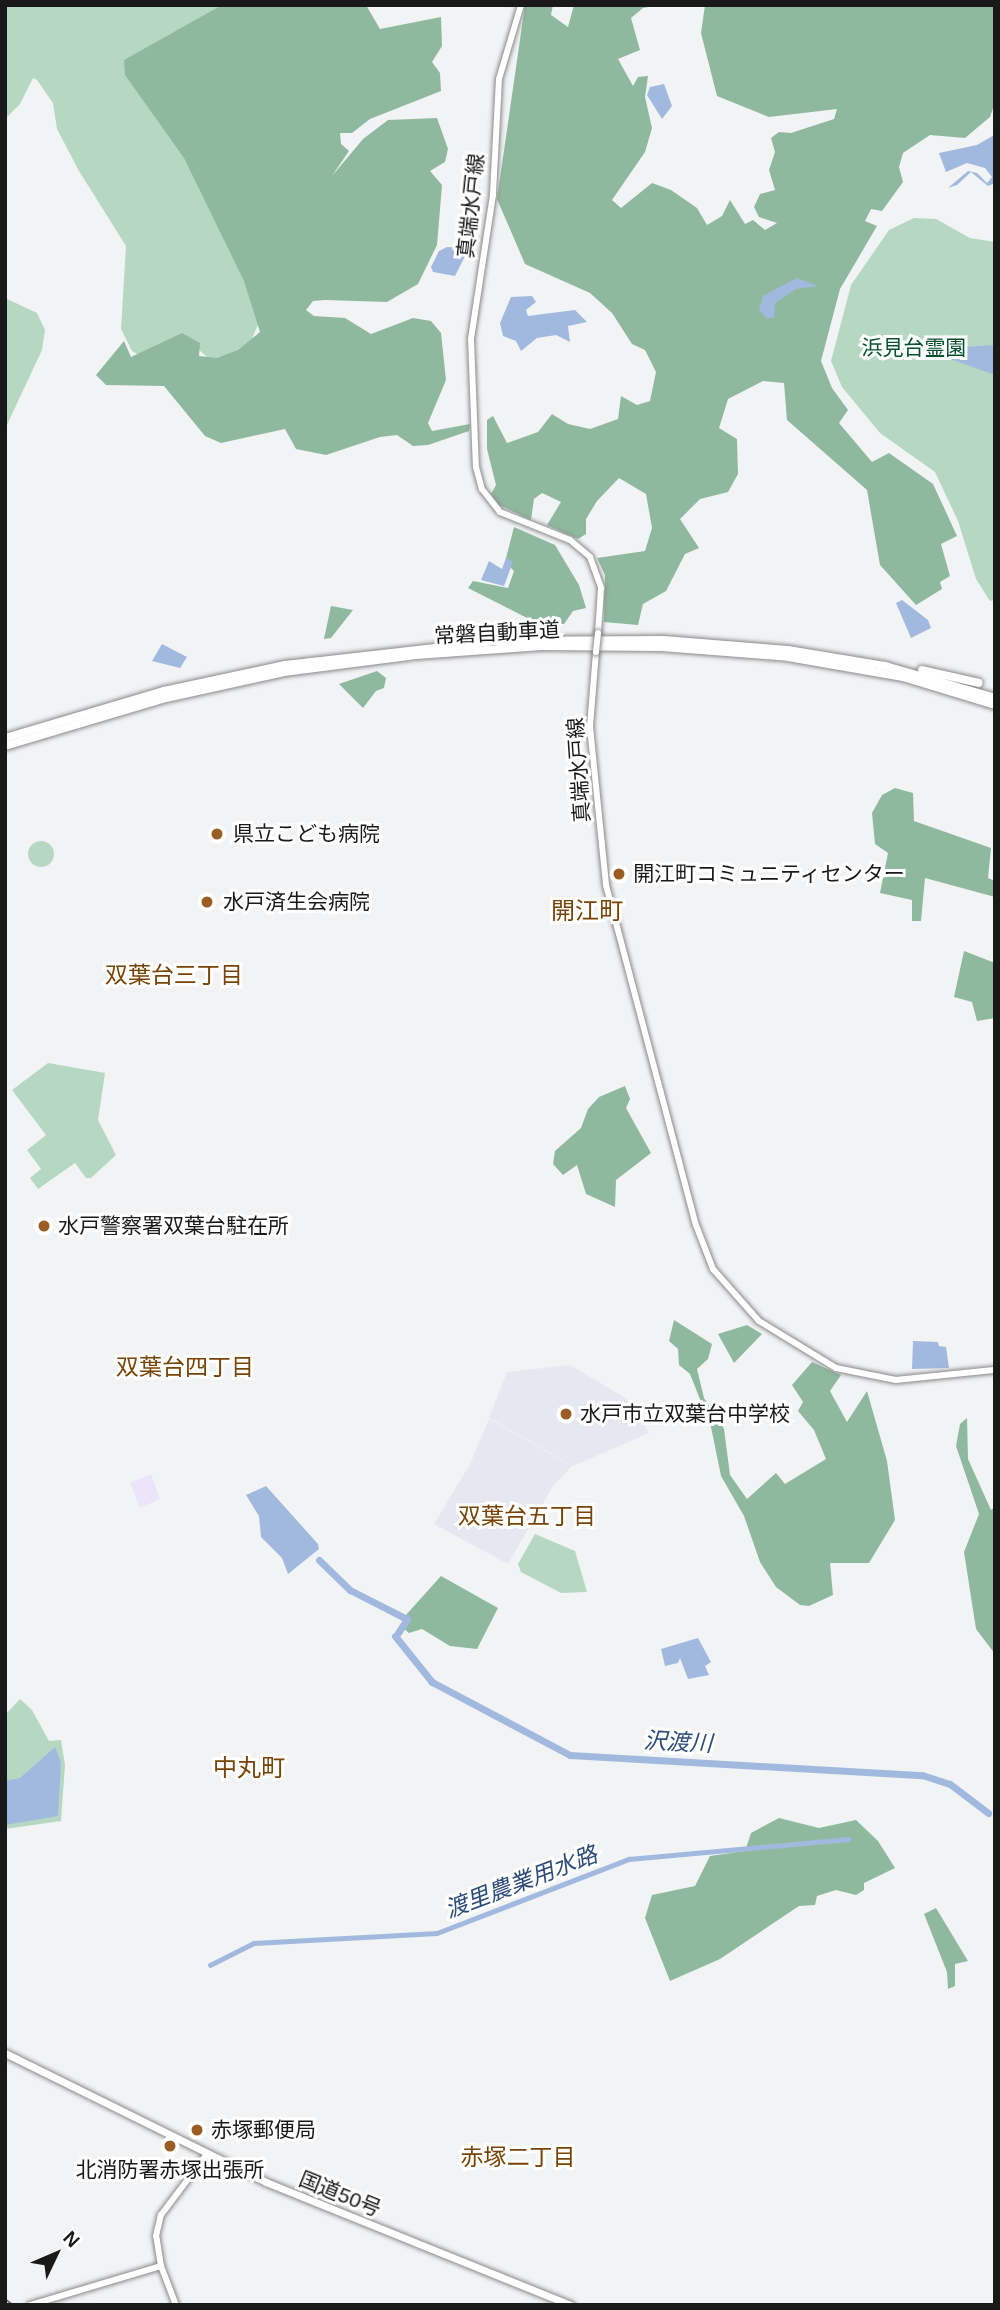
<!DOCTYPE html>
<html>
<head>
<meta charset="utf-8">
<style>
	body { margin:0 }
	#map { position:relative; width:1000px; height:2310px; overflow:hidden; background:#f2f3f5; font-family:Helvetica,"Noto Sans JP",sans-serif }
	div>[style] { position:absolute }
	.commercial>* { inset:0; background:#eae5fb }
	.built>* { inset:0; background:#e6e7f1 }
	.green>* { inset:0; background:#b6d8c2 }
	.round { border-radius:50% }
	.forest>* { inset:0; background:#8fb99e }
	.water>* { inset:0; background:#a1b9de }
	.canal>* { height:4.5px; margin:-2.25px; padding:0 2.25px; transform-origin:2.25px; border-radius:2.25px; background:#a1b9de }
	.river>* { height:7px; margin:-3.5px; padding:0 3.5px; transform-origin:3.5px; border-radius:3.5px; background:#a1b9de }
	.roads { filter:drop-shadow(0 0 2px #8a8a8c) drop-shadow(0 0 2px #8a8a8c) }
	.secondary>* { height:6px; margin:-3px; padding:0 3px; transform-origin:3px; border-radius:3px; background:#fff }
	.primary>* { height:6px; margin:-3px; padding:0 3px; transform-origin:3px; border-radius:3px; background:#fff }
	.trunk>* { height:7px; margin:-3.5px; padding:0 3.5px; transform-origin:3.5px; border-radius:3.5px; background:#fff }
	.motorway>* { height:8px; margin:-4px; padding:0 4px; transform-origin:4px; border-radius:4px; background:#fff }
	.rail>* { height:2px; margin-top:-1px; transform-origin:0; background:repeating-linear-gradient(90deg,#737375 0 10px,transparent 0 15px) }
	.bridges { filter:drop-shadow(0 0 2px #8a8a8c) drop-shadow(0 0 2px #8a8a8c) }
	.secondary-bridge>* { height:6px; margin:-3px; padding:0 3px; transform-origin:3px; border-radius:3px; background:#fff }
	.dots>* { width:19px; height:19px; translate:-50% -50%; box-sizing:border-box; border:4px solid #fff; border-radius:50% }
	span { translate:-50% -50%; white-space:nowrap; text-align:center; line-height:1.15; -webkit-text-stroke:6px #fff; paint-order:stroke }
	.street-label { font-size:21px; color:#19191a }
	.park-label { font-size:21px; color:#06522f }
	.poi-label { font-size:21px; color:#19191a }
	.left { translate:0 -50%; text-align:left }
	.neighbourhood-label { font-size:23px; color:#794306 }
	.water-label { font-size:23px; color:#2d4b7c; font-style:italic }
	.quarter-label { font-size:24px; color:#794306 }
	.frame { position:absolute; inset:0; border:7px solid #19191a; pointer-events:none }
	.north { position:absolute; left:21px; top:2219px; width:70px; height:70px; -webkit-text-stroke:5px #fff; paint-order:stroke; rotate:46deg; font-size:19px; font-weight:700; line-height:28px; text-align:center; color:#19191a }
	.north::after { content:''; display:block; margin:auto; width:24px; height:32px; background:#19191a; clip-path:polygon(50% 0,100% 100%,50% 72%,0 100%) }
</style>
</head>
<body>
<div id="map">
	<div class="commercial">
		<i style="clip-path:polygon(151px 1474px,160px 1499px,140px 1508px,130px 1483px)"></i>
	</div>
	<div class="built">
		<i style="clip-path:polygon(570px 1365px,632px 1402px,649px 1433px,573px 1466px,489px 1418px,507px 1372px)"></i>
		<i style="clip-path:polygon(489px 1419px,572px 1466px,553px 1486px,508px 1564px,434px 1524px,470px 1464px)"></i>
	</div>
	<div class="green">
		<i style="clip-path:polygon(5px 5px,226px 5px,251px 284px,259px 322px,249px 346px,216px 365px,189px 341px,142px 357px,132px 351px,121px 329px,126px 246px,79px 171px,57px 129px,53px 103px,37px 80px,33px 78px,20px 104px,5px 119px)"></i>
		<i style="clip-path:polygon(914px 218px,936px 219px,970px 238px,995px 242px,995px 600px,990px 601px,976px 579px,958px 521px,935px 472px,880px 433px,842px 387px,831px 361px,851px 285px,889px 230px)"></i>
		<i style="clip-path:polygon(5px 298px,37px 313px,45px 330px,42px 350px,5px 429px)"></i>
		<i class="round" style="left:28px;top:841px;width:26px;height:26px"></i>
		<i style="clip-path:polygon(48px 1063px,105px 1073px,98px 1120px,116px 1155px,91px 1178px,86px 1178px,75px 1163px,38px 1189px,30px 1178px,41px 1169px,27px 1150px,46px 1135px,12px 1090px)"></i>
		<i style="clip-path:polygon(535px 1534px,575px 1551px,587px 1592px,561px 1593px,521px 1572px,518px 1564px)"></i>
		<i style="clip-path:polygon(20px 1699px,32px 1710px,49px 1741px,61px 1740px,65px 1765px,61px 1821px,5px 1829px,5px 1715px)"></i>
	</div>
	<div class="forest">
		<i style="clip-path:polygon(222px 5px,366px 5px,380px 29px,441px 17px,442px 46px,432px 62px,440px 73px,441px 91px,370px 119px,352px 133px,340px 133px,341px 144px,349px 151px,332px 176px,363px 139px,388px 120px,437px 118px,448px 149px,445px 162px,430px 171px,442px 185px,437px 245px,418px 284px,387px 302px,325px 300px,313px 301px,306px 310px,314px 316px,345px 318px,371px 334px,413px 318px,431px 321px,441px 333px,446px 380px,428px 423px,432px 431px,470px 424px,469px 431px,428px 445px,413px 446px,397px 435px,380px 437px,326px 455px,296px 449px,285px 429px,221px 443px,205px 436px,164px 386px,106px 385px,96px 375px,124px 341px,131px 357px,182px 333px,200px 343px,199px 356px,217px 358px,238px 350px,260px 332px,244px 281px,184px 158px,125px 75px,124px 60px)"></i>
		<i style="clip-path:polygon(525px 5px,553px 5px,551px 15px,568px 27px,574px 5px,659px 5px,643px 8px,631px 18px,640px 50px,618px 59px,633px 86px,638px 77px,648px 76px,645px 97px,652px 128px,645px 152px,612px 200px,621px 208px,652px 183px,671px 190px,697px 208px,707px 225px,722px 216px,730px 200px,745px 224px,753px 220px,765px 230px,777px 223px,759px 217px,754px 207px,760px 194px,775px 190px,769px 170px,775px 152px,771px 138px,779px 132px,791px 133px,834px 119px,837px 109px,769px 117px,717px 96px,701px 33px,705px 5px,995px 5px,995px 102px,990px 117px,965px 138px,930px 135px,903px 153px,899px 167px,903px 182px,882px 211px,871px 209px,865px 221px,877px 226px,840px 289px,821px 361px,832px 388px,848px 410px,839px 423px,872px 462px,889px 453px,933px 484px,957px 536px,941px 544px,950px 576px,940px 582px,942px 589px,916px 605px,880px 565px,867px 490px,787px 420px,784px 383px,763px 381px,728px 399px,719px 428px,737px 439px,738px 474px,728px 492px,700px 499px,680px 519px,699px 548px,685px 554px,666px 591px,643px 604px,638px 625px,604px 622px,605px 575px,597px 558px,645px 551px,652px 528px,646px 494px,619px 478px,597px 501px,586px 519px,586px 534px,578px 539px,547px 525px,561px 502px,542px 493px,534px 499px,531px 520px,499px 505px,491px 494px,496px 485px,487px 449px,487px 420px,493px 416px,507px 443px,538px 432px,552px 414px,568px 424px,590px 429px,618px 419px,621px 396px,637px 405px,650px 401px,656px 372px,645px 350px,632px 344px,612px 313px,590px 293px,525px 264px,497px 199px)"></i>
		<i style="clip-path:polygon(514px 527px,555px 545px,579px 585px,586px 608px,573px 611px,564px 624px,529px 625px,527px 618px,468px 588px,473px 581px,508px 588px,514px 571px,505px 562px)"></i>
		<i style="clip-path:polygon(331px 606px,353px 610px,331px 638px,324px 639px)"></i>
		<i style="clip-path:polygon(377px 671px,386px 678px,384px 688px,376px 691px,363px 708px,339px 684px)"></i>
		<i style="clip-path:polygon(895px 788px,913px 793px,914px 821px,991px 848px,988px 878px,995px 881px,995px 897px,925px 878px,921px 921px,912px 921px,912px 900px,880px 893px,888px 853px,875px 844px,872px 813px,882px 795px)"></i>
		<i style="clip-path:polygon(964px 951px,995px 963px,995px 1018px,977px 1021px,972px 1002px,954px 997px)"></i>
		<i style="clip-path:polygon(625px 1086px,630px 1099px,626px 1108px,651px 1153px,616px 1180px,615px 1207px,586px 1194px,577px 1165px,563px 1175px,553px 1164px,555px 1151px,581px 1128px,588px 1109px,599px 1097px)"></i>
		<i style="clip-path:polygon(674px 1320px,712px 1344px,708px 1359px,697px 1369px,704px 1398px,724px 1429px,730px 1475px,747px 1499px,776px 1473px,785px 1484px,826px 1459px,814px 1430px,798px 1411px,803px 1402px,792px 1385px,812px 1362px,841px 1375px,830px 1391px,847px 1422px,867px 1391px,887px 1461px,895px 1520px,869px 1563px,830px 1563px,833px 1595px,809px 1606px,800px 1605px,776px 1587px,760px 1562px,744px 1516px,721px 1476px,711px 1427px,690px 1374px,679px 1365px,678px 1349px,669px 1341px)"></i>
		<i style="clip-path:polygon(747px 1325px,762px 1334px,734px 1363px,718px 1334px)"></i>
		<i style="clip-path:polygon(967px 1418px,968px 1459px,991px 1510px,995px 1507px,995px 1654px,976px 1629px,964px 1552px,979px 1514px,956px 1446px,960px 1424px)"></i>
		<i style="clip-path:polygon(441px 1576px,498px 1608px,477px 1649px,450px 1646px,422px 1629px,409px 1633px,403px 1628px,410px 1620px,405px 1616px)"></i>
		<i style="clip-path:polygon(779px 1818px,819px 1828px,856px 1820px,878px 1841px,895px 1868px,864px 1883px,864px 1890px,856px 1895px,836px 1890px,817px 1896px,815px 1905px,799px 1906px,720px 1959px,670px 1981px,645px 1918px,652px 1895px,695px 1886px,710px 1856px,745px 1851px,751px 1833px)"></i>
		<i style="clip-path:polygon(936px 1908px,968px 1961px,955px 1964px,955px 1986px,948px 1989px,947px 1972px,924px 1914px)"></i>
	</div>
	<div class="water">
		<i style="clip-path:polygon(664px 84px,672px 106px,662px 119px,647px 95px,650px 87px)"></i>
		<i style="clip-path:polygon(994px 135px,995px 183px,988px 186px,971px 172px,957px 185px,948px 188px,968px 171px,977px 173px,987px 183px,992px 177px,985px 168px,967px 163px,946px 172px,939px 153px,977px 145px)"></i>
		<i style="clip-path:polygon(447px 247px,469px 248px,455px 276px,433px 272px,431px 267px,439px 251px)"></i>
		<i style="clip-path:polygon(797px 278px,818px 286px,796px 289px,775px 303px,774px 318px,766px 318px,759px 310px,763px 296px)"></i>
		<i style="clip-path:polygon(532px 296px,536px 302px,526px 310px,528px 316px,575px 310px,587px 322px,568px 326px,570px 342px,556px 335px,537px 338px,521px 351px,516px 341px,503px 336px,500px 323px,511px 297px)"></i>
		<i style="clip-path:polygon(995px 345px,995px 375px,950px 359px,949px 348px)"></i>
		<i style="clip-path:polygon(506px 558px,513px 562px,504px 586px,481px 580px,489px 561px,502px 569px)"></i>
		<i style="clip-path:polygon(902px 600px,928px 620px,931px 628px,911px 638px,896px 603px)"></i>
		<i style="clip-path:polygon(162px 644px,187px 657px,180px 668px,152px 661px)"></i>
		<i style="clip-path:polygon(913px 1341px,938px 1342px,939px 1346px,946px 1347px,949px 1368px,912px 1369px)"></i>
		<i style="clip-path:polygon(266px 1486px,318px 1544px,319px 1549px,288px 1574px,282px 1558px,261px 1537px,259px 1516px,246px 1495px)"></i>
		<i style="clip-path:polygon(698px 1638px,711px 1662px,705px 1666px,709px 1675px,688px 1679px,680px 1658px,678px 1663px,665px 1666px,661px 1649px)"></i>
		<i style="clip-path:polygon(55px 1747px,61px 1762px,58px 1816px,5px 1825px,5px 1781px,20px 1778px)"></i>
	</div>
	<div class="canal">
		<i style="left:210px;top:1965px;width:49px;rotate:-26.6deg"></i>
		<i style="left:254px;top:1943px;width:183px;rotate:-3.1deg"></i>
		<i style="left:437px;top:1933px;width:206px;rotate:-21.1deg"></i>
		<i style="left:629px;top:1859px;width:220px;rotate:-5.2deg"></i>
	</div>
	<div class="river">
		<i style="left:319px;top:1560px;width:43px;rotate:44.1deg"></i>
		<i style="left:350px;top:1590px;width:64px;rotate:27deg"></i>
		<i style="left:407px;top:1619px;width:17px;rotate:123deg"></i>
		<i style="left:395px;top:1636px;width:59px;rotate:51.2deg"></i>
		<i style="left:432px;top:1682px;width:156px;rotate:27.9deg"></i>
		<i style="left:570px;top:1755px;width:353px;rotate:3.3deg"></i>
		<i style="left:922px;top:1775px;width:29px;rotate:18deg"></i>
		<i style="left:950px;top:1784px;width:48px;rotate:37.3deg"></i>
	</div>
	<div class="roads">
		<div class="secondary">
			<i style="left:521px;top:5px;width:77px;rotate:106.6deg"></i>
			<i style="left:499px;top:79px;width:116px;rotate:93deg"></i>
			<i style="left:493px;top:195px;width:146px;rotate:98.7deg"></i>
			<i style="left:471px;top:339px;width:128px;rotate:87.8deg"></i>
			<i style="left:476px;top:467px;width:23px;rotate:75deg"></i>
			<i style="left:482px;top:489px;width:29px;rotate:52deg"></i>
			<i style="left:500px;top:512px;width:75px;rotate:21.8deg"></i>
			<i style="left:570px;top:540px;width:26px;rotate:40deg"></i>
			<i style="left:590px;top:557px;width:33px;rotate:70deg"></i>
			<i style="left:601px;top:588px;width:45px;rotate:93.8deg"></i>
			<i style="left:596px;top:652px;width:75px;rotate:94.6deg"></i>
			<i style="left:590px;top:727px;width:159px;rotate:84.2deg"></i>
			<i style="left:606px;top:885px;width:352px;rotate:75.2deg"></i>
			<i style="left:696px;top:1225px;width:47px;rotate:68.9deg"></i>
			<i style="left:713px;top:1269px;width:69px;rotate:48.5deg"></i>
			<i style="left:759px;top:1321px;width:90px;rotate:31.4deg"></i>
			<i style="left:836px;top:1368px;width:61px;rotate:11.3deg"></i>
			<i style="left:896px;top:1380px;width:100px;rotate:-5.8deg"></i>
			<i style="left:161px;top:2266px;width:42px;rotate:69deg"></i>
		</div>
		<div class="primary">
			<i style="left:30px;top:2305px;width:137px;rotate:-16.6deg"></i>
			<i style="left:161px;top:2266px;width:30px;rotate:-99deg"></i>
			<i style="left:156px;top:2236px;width:22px;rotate:-77deg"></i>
			<i style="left:161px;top:2215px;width:76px;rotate:-53deg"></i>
		</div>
		<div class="trunk">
			<i style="left:5px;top:2053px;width:291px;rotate:26.3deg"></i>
			<i style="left:266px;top:2182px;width:329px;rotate:22deg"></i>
		</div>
		<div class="motorway">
			<i style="left:922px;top:670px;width:58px;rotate:12.8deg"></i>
			<i style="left:5px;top:738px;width:166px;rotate:-16.5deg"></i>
			<i style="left:164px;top:691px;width:124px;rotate:-12.1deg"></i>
			<i style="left:285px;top:665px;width:211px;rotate:-6.5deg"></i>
			<i style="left:495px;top:641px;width:169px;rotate:-0.3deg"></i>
			<i style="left:664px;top:640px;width:124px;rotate:4.6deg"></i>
			<i style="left:788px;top:650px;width:98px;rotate:9.4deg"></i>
			<i style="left:885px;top:666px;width:115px;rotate:16.2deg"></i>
			<i style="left:5px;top:746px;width:168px;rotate:-16.6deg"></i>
			<i style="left:166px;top:698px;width:121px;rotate:-12.4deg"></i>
			<i style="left:284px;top:672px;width:133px;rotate:-7.3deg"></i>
			<i style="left:416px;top:655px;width:126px;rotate:-4.1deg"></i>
			<i style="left:542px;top:646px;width:120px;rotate:0.5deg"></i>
			<i style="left:662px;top:647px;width:126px;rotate:4.5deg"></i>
			<i style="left:788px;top:657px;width:117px;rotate:9.9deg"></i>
			<i style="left:903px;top:677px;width:96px;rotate:16.9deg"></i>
		</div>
	</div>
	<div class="rail">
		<i style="left:5px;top:2299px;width:10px;rotate:37deg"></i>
	</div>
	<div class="bridges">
		<div class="secondary-bridge">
			<i style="left:596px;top:652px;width:19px;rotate:-84deg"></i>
		</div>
	</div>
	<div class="dots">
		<i style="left:217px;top:834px;background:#9b5d23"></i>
		<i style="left:619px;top:874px;background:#9b5d23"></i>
		<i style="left:207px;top:902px;background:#9b5d23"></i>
		<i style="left:44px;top:1226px;background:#9b5d23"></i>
		<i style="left:566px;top:1414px;background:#9b5d23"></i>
		<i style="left:197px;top:2130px;background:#9b5d23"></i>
		<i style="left:170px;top:2146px;background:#9b5d23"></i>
	</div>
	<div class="street-label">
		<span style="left:471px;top:206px;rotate:-84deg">真端水戸線</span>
		<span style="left:497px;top:633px;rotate:-3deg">常磐自動車道</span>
		<span style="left:579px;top:770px;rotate:-94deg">真端水戸線</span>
		<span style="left:340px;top:2194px;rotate:22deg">国道50号</span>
	</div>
	<div class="park-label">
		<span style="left:914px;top:348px">浜見台霊園</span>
	</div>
	<div class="poi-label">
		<span class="left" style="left:233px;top:834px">県立こども病院</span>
		<span class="left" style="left:633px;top:874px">開江町コミュニティセンター</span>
		<span class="left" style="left:223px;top:902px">水戸済生会病院</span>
		<span class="left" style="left:58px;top:1226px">水戸警察署双葉台駐在所</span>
		<span class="left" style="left:580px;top:1414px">水戸市立双葉台中学校</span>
		<span class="left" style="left:211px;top:2130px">赤塚郵便局</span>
		<span style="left:170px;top:2170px">北消防署赤塚出張所</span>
	</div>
	<div class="neighbourhood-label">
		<span style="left:174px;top:975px">双葉台三丁目</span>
		<span style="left:185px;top:1367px">双葉台四丁目</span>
		<span style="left:527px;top:1516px">双葉台五丁目</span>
		<span style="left:518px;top:2157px">赤塚二丁目</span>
	</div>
	<div class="water-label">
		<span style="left:678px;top:1742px;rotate:3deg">沢渡川</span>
		<span style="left:521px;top:1882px;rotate:-21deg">渡里農業用水路</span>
	</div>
	<div class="quarter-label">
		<span style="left:587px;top:911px">開江町</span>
		<span style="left:249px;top:1768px">中丸町</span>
	</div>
	<div class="frame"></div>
	<div class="north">N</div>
</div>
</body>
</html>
